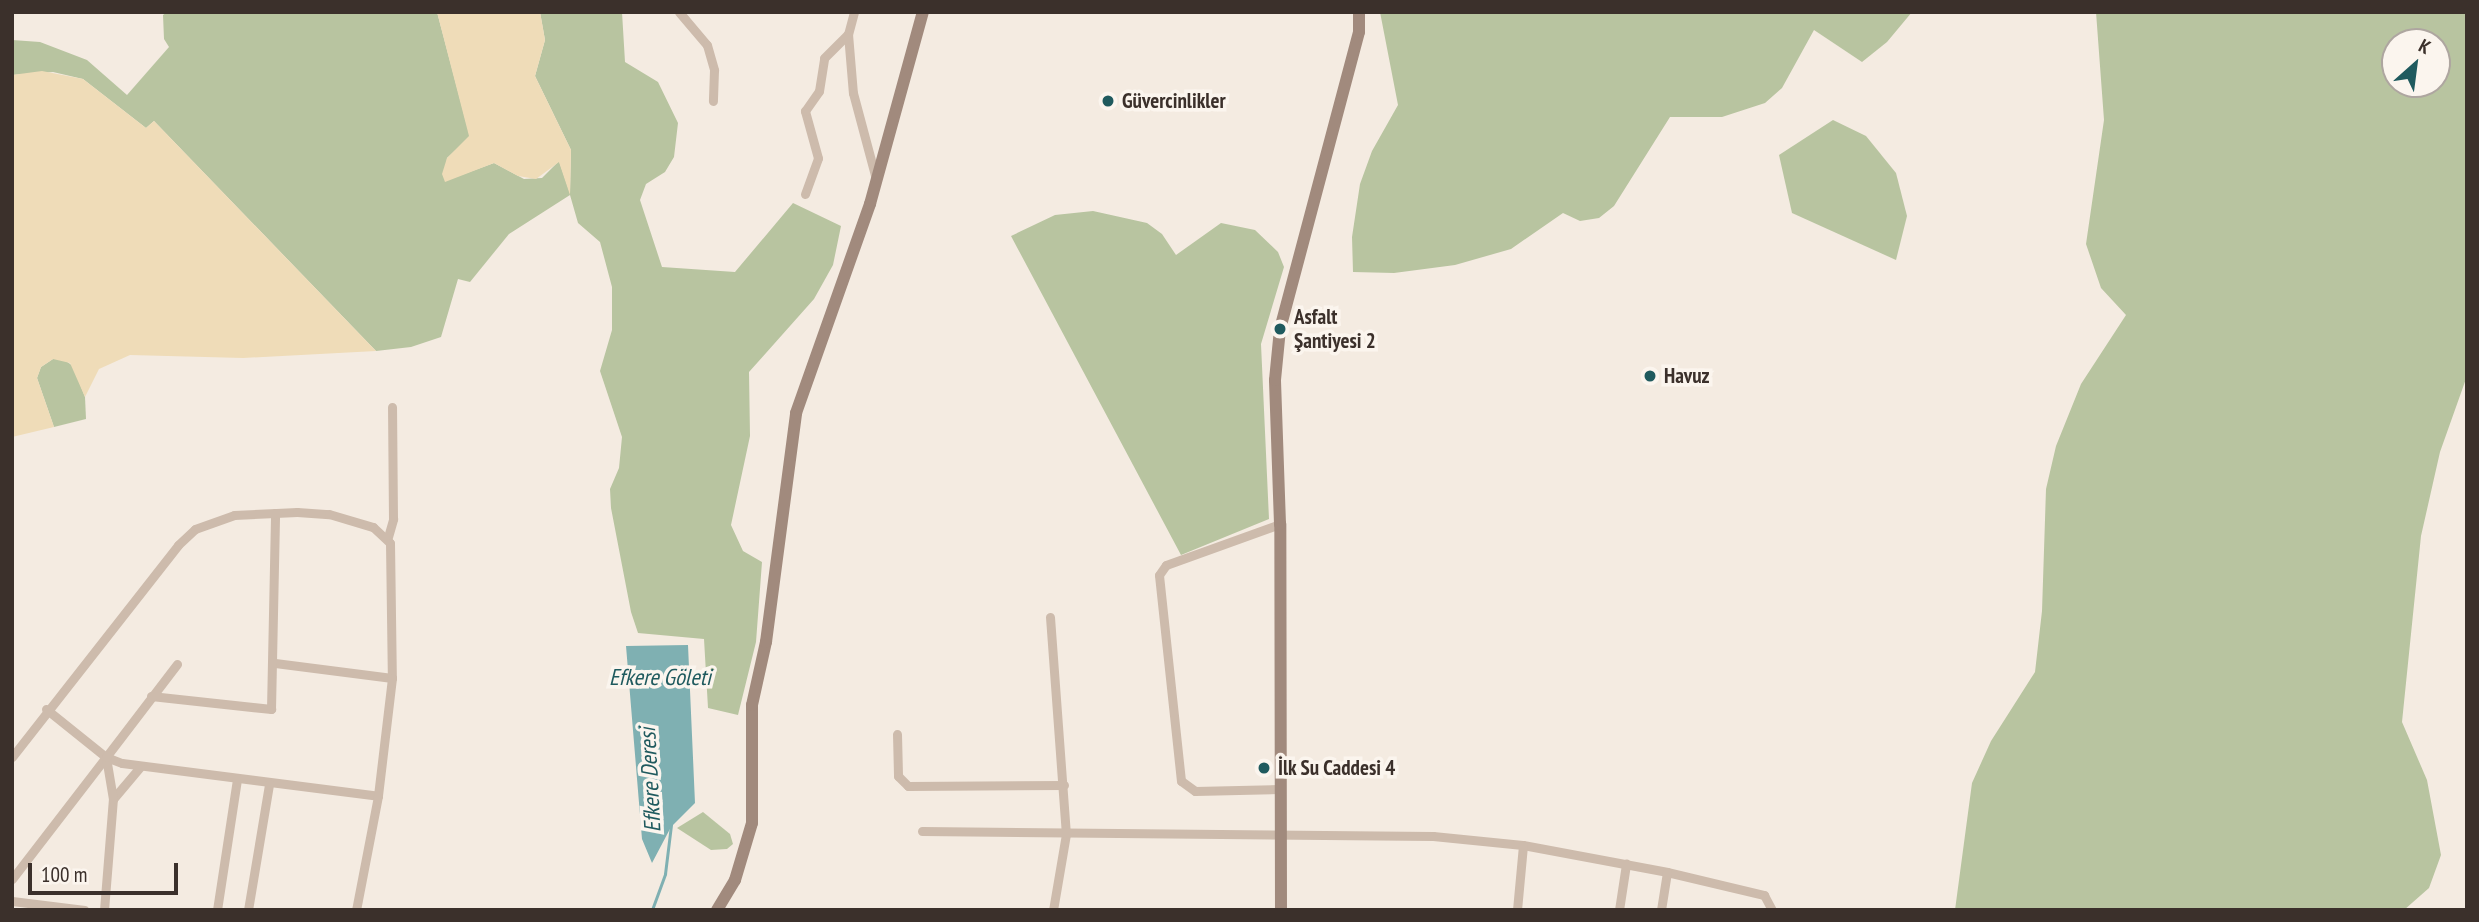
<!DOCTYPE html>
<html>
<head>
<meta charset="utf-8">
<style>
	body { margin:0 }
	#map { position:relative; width:2479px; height:922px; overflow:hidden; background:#f4ebe1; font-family:"PT Sans Narrow",sans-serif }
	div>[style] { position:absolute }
	.green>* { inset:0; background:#b8c4a0 }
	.sand>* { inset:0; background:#efdcb8 }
	.water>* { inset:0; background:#7fb0b2 }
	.stream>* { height:2.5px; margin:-1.25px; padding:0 1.25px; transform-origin:1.25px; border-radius:1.25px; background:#7fb0b2 }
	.street>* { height:9px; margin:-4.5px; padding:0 4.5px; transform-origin:4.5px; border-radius:4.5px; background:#cdbbac }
	.secondary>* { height:12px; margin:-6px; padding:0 6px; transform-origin:6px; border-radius:6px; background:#a18a7d }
	.dots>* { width:19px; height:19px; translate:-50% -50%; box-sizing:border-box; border:4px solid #fbf5ee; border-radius:50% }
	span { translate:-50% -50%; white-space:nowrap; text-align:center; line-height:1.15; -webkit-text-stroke:7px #fbf5ee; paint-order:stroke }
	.poi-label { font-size:21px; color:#3b302b; font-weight:700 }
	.left { translate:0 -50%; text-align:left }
	.water-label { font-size:23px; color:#1f5a5e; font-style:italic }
	.frame { position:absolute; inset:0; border:14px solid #3b302b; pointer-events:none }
	.north { position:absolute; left:2381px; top:28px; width:70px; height:70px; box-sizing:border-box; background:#fbf5ee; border:2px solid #aea6a0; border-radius:50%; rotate:28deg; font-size:19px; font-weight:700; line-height:28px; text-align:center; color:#3b302b }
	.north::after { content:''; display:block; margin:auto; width:24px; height:32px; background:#1f5a5e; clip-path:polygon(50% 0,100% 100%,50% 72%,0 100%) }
	.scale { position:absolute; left:28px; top:863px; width:150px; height:32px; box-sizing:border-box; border:4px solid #3b302b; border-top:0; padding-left:9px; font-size:21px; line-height:24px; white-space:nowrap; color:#3b302b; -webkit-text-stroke:5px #fbf5ee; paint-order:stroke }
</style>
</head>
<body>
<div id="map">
	<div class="green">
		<i style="clip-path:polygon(167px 12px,437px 12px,470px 137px,447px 158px,445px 181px,494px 163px,524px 179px,542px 178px,559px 161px,570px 193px,571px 150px,535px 76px,545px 40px,540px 12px,622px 12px,625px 62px,658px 82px,678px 123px,674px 157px,665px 172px,646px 184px,640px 200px,662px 267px,735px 272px,793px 203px,841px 226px,833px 265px,814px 299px,749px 372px,750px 436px,731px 525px,743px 551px,762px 562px,756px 642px,738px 715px,708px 708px,704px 639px,638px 633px,631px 612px,611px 508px,610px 489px,619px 468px,622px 437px,600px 371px,612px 330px,612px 287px,600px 242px,578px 223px,570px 195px,509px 234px,470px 282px,458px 279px,441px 337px,411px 347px,376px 351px,154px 121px,146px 128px,83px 79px,53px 72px,12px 75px,12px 40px,40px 42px,87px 60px,127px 95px,169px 47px,164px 39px,163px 15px)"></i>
		<i style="clip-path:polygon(1380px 12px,1912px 12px,1887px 42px,1862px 62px,1814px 30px,1782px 88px,1765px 103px,1722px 117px,1670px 117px,1614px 206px,1599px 218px,1580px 221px,1563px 213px,1511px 249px,1455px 265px,1394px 273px,1353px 272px,1352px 237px,1360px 184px,1372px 151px,1398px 105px)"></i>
		<i style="clip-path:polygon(evenodd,2096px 12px,2467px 12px,2467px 376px,2440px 452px,2421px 536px,2402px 722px,2427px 780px,2441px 855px,2429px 888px,2404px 910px,1955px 910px,1972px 783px,1991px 741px,2035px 672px,2042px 611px,2046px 489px,2056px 446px,2081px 384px,2126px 315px,2101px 288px,2086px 244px,2104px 120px,2096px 12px,2395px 42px,2437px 42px,2437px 84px,2395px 84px,2395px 42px)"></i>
		<i style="clip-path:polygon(1833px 120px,1866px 136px,1896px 173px,1907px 216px,1896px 260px,1792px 213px,1779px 155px)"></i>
		<i style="clip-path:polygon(1093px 211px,1147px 223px,1162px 234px,1176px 255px,1221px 223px,1255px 230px,1278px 252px,1284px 267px,1261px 344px,1269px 519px,1181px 555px,1011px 236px,1055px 215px)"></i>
		<i style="clip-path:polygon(53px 359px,63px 359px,73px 366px,85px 397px,86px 419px,54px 427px,37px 378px,41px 367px)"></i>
		<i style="clip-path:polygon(703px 812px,730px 834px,733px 844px,727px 849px,711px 850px,677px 828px)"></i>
	</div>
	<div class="sand">
		<i style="clip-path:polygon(437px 12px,540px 12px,545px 40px,535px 76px,571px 150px,570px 195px,559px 162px,536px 179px,518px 176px,494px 163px,445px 182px,442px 174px,447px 158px,469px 136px)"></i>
		<i style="clip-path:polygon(42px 71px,83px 79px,146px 128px,154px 121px,376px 351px,243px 358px,130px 355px,99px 369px,85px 397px,70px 363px,53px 359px,41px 367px,37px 378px,54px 427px,12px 437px,12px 75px)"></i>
	</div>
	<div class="water">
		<i style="clip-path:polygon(688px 645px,695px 803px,671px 827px,652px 863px,642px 839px,626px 646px)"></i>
	</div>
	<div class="stream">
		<i style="left:652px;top:910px;width:38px;rotate:-70deg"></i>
		<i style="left:665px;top:874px;width:49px;rotate:-83deg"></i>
	</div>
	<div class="street">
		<i style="left:679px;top:12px;width:43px;rotate:49.7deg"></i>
		<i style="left:707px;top:45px;width:26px;rotate:74deg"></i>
		<i style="left:714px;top:70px;width:31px;rotate:92deg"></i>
		<i style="left:854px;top:12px;width:23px;rotate:105deg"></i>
		<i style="left:848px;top:34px;width:59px;rotate:85.2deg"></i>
		<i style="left:853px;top:93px;width:89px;rotate:75deg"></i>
		<i style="left:805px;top:194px;width:38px;rotate:-70deg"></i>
		<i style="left:818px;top:158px;width:49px;rotate:-105.5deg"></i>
		<i style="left:805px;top:111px;width:24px;rotate:-55deg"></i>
		<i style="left:819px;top:91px;width:33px;rotate:-81deg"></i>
		<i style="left:824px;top:58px;width:34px;rotate:-45deg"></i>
		<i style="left:388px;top:537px;width:19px;rotate:-74deg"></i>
		<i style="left:393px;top:519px;width:112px;rotate:-90.5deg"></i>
		<i style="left:1050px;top:617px;width:218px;rotate:85.8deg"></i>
		<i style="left:1066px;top:834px;width:77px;rotate:99.7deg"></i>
		<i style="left:275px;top:663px;width:118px;rotate:7.3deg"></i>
		<i style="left:151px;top:696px;width:121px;rotate:6.2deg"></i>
		<i style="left:271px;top:709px;width:196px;rotate:-88.8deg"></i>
		<i style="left:46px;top:709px;width:77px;rotate:38.7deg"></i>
		<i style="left:106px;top:757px;width:17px;rotate:21deg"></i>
		<i style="left:122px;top:763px;width:258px;rotate:7.3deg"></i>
		<i style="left:897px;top:734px;width:42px;rotate:88.6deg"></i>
		<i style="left:898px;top:776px;width:14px;rotate:45deg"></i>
		<i style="left:908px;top:786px;width:156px;rotate:-0.4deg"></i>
		<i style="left:12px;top:757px;width:269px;rotate:-51.9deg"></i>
		<i style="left:178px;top:545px;width:23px;rotate:-43deg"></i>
		<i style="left:195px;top:529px;width:41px;rotate:-19.7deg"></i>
		<i style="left:234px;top:515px;width:63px;rotate:-2.7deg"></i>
		<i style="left:297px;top:512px;width:32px;rotate:4deg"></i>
		<i style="left:329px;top:514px;width:46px;rotate:16.5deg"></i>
		<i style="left:373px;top:527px;width:23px;rotate:43deg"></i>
		<i style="left:390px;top:543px;width:135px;rotate:89.2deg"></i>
		<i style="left:392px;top:678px;width:119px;rotate:96.8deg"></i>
		<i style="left:378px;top:796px;width:116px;rotate:100.9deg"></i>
		<i style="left:1279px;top:789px;width:84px;rotate:178.6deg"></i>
		<i style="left:1195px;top:791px;width:17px;rotate:-144deg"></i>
		<i style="left:1181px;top:781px;width:207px;rotate:-96.1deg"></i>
		<i style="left:1159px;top:575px;width:12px;rotate:-55deg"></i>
		<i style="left:1166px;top:565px;width:121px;rotate:-19.8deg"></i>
		<i style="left:113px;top:799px;width:42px;rotate:-49.8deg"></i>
		<i style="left:922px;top:831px;width:511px;rotate:0.56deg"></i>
		<i style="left:1433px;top:836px;width:90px;rotate:5.7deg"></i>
		<i style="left:1523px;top:845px;width:147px;rotate:10.6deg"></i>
		<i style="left:1667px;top:872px;width:100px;rotate:13.3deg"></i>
		<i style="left:1764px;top:895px;width:17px;rotate:62deg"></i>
		<i style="left:12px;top:879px;width:154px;rotate:-52.4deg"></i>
		<i style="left:12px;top:901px;width:73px;rotate:7.1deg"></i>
		<i style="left:104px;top:910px;width:111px;rotate:-85.4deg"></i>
		<i style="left:113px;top:799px;width:43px;rotate:-99.5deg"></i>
		<i style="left:106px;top:757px;width:117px;rotate:-52.6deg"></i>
		<i style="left:217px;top:910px;width:133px;rotate:-81.3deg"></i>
		<i style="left:248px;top:910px;width:128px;rotate:-80.5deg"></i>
		<i style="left:1517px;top:910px;width:65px;rotate:-84.7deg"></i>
		<i style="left:1619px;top:910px;width:47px;rotate:-81.3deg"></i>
		<i style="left:1661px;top:910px;width:38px;rotate:-81deg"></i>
	</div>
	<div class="secondary">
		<i style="left:717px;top:910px;width:35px;rotate:-59deg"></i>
		<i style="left:735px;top:880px;width:59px;rotate:-73.4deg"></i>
		<i style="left:752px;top:823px;width:118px;rotate:-90deg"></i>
		<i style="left:752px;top:705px;width:65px;rotate:-77.5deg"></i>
		<i style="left:766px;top:642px;width:231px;rotate:-82.5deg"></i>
		<i style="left:796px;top:413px;width:222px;rotate:-70.5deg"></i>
		<i style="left:870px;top:204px;width:199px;rotate:-74.6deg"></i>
		<i style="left:1281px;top:910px;width:386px;rotate:-90.1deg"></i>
		<i style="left:1280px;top:524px;width:144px;rotate:-92deg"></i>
		<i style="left:1275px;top:380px;width:51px;rotate:-84.4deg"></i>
		<i style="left:1280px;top:329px;width:307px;rotate:-75.1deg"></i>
		<i style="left:1359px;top:32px;width:20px;rotate:-90deg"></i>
	</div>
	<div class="dots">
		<i style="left:1108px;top:101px;background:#1f5a5e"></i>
		<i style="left:1280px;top:329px;background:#1f5a5e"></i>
		<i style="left:1650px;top:376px;background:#1f5a5e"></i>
		<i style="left:1264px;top:768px;background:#1f5a5e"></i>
	</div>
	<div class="poi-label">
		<span class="left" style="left:1122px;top:101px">Güvercinlikler</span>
		<span class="left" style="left:1294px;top:329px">Asfalt<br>Şantiyesi 2</span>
		<span class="left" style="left:1664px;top:376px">Havuz</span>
		<span class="left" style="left:1278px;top:768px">İlk Su Caddesi 4</span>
	</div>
	<div class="water-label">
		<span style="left:660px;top:677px">Efkere Göleti</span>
		<span style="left:650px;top:780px;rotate:-93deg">Efkere Deresi</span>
	</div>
	<div class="frame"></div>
	<div class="north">K</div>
	<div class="scale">100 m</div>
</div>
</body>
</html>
